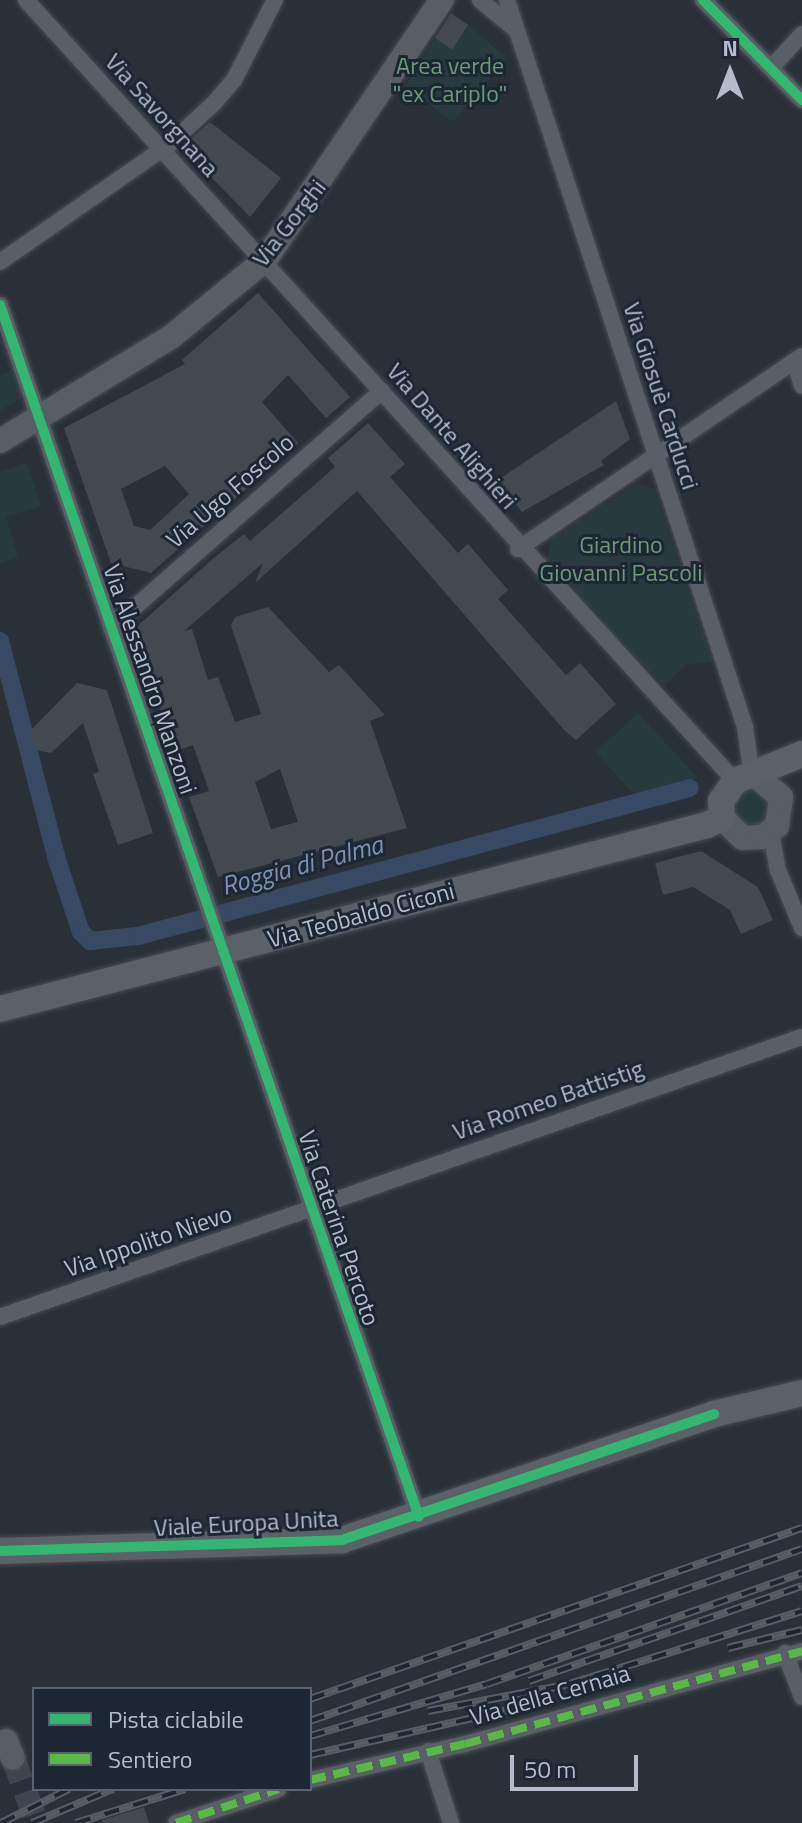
<!DOCTYPE html>
<html>
<head>
<meta charset="utf-8">
<style>
	body { margin:0 }
	#map { position:relative; width:802px; height:1823px; overflow:hidden; background:#2a3038; font-family:"Titillium Web",sans-serif }
	div>[style] { position:absolute }
	.green>* { inset:0; background:#273a3e }
	.round { border-radius:50% }
	.canal>* { height:18px; margin:-9px; padding:0 9px; transform-origin:9px; border-radius:9px; background:#384963 }
	.building>* { inset:0; background:#444950 }
	.secondary-tunnel>* { height:24px; margin-top:-12px; transform-origin:0; background:repeating-linear-gradient(90deg,#3f454e 0 24px,transparent 0 36px) }
	.roads { filter:drop-shadow(0 0 2px #484c53) drop-shadow(0 0 2px #484c53) }
	.street>* { height:16px; margin:-8px; padding:0 8px; transform-origin:8px; border-radius:8px; background:#5a5e66 }
	.secondary>* { height:24px; margin:-12px; padding:0 12px; transform-origin:12px; border-radius:12px; background:#595d64 }
	.primary>* { height:26px; margin:-13px; padding:0 13px; transform-origin:13px; border-radius:13px; background:#5c6168 }
	.rail>* { height:8px; margin-top:-4px; transform-origin:0; background:repeating-linear-gradient(90deg,#1d2633 0 15px,#595d64 0 30px); box-sizing:border-box; border-block:2px solid #595d64 }
	.quiet>* { height:8px; margin-top:-4px; transform-origin:0; background:repeating-linear-gradient(90deg,#58b947 0 16px,transparent 0 24px) }
	.cycleway>* { height:10px; margin:-5px; padding:0 5px; transform-origin:5px; border-radius:5px; background:#33b770 }
	span { translate:-50% -50%; white-space:nowrap; text-align:center; line-height:1.15; -webkit-text-stroke:6px #1d2633; paint-order:stroke }
	.park-label { font-size:24px; color:#6b9a76 }
	.street-label { font-size:24px; color:#b4bcc9 }
	.water-label { font-size:26px; color:#7c92b1; font-style:italic }
	.legend { position:absolute; left:32px; top:1687px; width:280px; height:104px; box-sizing:border-box; background:#1d2633; border:2px solid #59626f; margin:0; padding:10px 14px; list-style:none; font-size:24px; color:#b4bcc9 }
	.legend li { display:flex; align-items:center; gap:16px; height:40px }
	.legend b { width:40px; border:2px solid #59626f }
	.north { position:absolute; left:690px; top:32px; width:80px; height:80px; -webkit-text-stroke:6px #1d2633; paint-order:stroke; rotate:0deg; font-size:22px; font-weight:700; line-height:32px; text-align:center; color:#b4bcc9 }
	.north::after { content:''; display:block; margin:auto; width:28px; height:36px; background:#b4bcc9; clip-path:polygon(50% 0,100% 100%,50% 72%,0 100%) }
	.scale { position:absolute; left:510px; top:1755px; width:128px; height:36px; box-sizing:border-box; border:4px solid #b4bcc9; border-top:0; padding-left:10px; font-size:24px; line-height:28px; white-space:nowrap; color:#b4bcc9; -webkit-text-stroke:6px #1d2633; paint-order:stroke }
</style>
</head>
<body>
<div id="map">
	<div class="green">
		<i style="clip-path:polygon(468px 25px,507px 58px,453px 122px,405px 86px,435px 38px,452px 50px)"></i>
		<i style="clip-path:polygon(17px 366px,21px 398px,0 411px,0 376px)"></i>
		<i style="clip-path:polygon(27px 463px,41px 506px,6px 517px,18px 557px,0 564px,0 472px)"></i>
		<i style="clip-path:polygon(636px 484px,654px 489px,712px 662px,685px 665px,664px 686px,547px 558px,552px 539px)"></i>
		<i style="clip-path:polygon(638px 713px,698px 778px,633px 794px,596px 752px)"></i>
		<i class="round" style="left:734px;top:790px;width:36px;height:36px"></i>
	</div>
	<div class="canal">
		<i style="left:0;top:641px;width:226px;rotate:75.4deg"></i>
		<i style="left:57px;top:860px;width:76px;rotate:71.6deg"></i>
		<i style="left:81px;top:932px;width:13px;rotate:45deg"></i>
		<i style="left:90px;top:941px;width:48px;rotate:-5.9deg"></i>
		<i style="left:138px;top:936px;width:571px;rotate:-15.01deg"></i>
	</div>
	<div class="building">
		<i style="clip-path:polygon(451px 13px,468px 25px,452px 50px,435px 38px)"></i>
		<i style="clip-path:polygon(210px 122px,281px 178px,250px 217px,182px 147px)"></i>
		<i style="clip-path:polygon(evenodd,258px 293px,350px 397px,326px 418px,288px 375px,262px 402px,298px 443px,151px 573px,111px 563px,64px 428px,185px 364px,182px 360px,258px 293px,165px 466px,189px 494px,150px 530px,134px 526px,121px 489px,165px 466px)"></i>
		<i style="clip-path:polygon(616px 401px,630px 439px,601px 461px,604px 465px,522px 512px,498px 480px)"></i>
		<i style="clip-path:polygon(evenodd,368px 423px,405px 464px,390px 477px,458px 553px,468px 544px,508px 590px,498px 599px,566px 675px,580px 663px,616px 704px,576px 740px,565px 731px,357px 491px,255px 583px,263px 563px,184px 631px,192px 629px,208px 680px,218px 677px,235px 722px,261px 714px,231px 626px,235px 617px,268px 607px,329px 672px,339px 665px,385px 715px,370px 721px,407px 828px,218px 877px,189px 797px,209px 791px,193px 745px,174px 752px,134px 629px,216px 556px,244px 534px,250px 541px,335px 467px,328px 458px,368px 423px,280px 769px,298px 822px,271px 829px,255px 782px,280px 769px)"></i>
		<i style="clip-path:polygon(77px 683px,107px 690px,153px 833px,118px 845px,93px 774px,99px 772px,83px 723px,51px 753px,35px 750px,30px 731px)"></i>
		<i style="clip-path:polygon(701px 851px,758px 887px,773px 920px,741px 934px,730px 910px,693px 887px,663px 895px,655px 863px)"></i>
		<i style="clip-path:polygon(144px 1807px,149px 1823px,102px 1823px,102px 1820px)"></i>
	</div>
	<div class="secondary-tunnel">
		<i style="left:13px;top:1758px;width:69px;rotate:69.7deg"></i>
	</div>
	<div class="roads">
		<div class="street">
			<i style="left:26px;top:0;width:1055px;rotate:47.77deg"></i>
			<i style="left:480px;top:0;width:47px;rotate:39.8deg"></i>
			<i style="left:507px;top:0;width:765px;rotate:71.87deg"></i>
			<i style="left:745px;top:727px;width:50px;rotate:82deg"></i>
			<i style="left:703px;top:0;width:141px;rotate:45.3deg"></i>
			<i style="left:771px;top:68px;width:46px;rotate:-47.6deg"></i>
			<i style="left:0;top:262px;width:208px;rotate:-34.8deg"></i>
			<i style="left:171px;top:143px;width:59px;rotate:-42.9deg"></i>
			<i style="left:214px;top:103px;width:30px;rotate:-49deg"></i>
			<i style="left:234px;top:80px;width:90px;rotate:-62.9deg"></i>
			<i style="left:0;top:305px;width:1282px;rotate:70.93deg"></i>
			<i style="left:794px;top:361px;width:26px;rotate:72deg"></i>
			<i style="left:518px;top:549px;width:343px;rotate:-34.2deg"></i>
			<i style="left:111px;top:628px;width:360px;rotate:-41.2deg"></i>
			<i style="left:771px;top:832px;width:39px;rotate:80deg"></i>
			<i style="left:778px;top:870px;width:63px;rotate:67.5deg"></i>
			<i style="left:0;top:1317px;width:849px;rotate:-19.25deg"></i>
			<i style="left:785px;top:1653px;width:47px;rotate:68.9deg"></i>
			<i style="left:428px;top:1751px;width:76px;rotate:72.3deg"></i>
			<i style="left:310px;top:1780px;width:159px;rotate:-13.1deg"></i>
			<i style="left:465px;top:1744px;width:350px;rotate:-15.4deg"></i>
			<i style="left:176px;top:1823px;width:108px;rotate:-18.3deg"></i>
		</div>
		<div class="secondary">
			<i style="left:0;top:441px;width:200px;rotate:-31.3deg"></i>
			<i style="left:171px;top:337px;width:122px;rotate:-39.3deg"></i>
			<i style="left:265px;top:260px;width:315px;rotate:-55.8deg"></i>
			<i style="left:722px;top:818px;width:29px;rotate:44deg"></i>
			<i style="left:743px;top:838px;width:20px;rotate:-3deg"></i>
			<i style="left:763px;top:837px;width:18px;rotate:-38deg"></i>
			<i style="left:777px;top:826px;width:29px;rotate:-82deg"></i>
			<i style="left:781px;top:797px;width:31px;rotate:-140deg"></i>
			<i style="left:6px;top:1741px;width:18px;rotate:68deg"></i>
		</div>
		<div class="primary">
			<i style="left:0;top:1009px;width:731px;rotate:-14.59deg"></i>
			<i style="left:707px;top:825px;width:17px;rotate:-25deg"></i>
			<i style="left:722px;top:818px;width:17px;rotate:-93deg"></i>
			<i style="left:721px;top:801px;width:24px;rotate:-55deg"></i>
			<i style="left:735px;top:781px;width:72px;rotate:-21.9deg"></i>
			<i style="left:0;top:1551px;width:342px;rotate:-1.8deg"></i>
			<i style="left:342px;top:1540px;width:393px;rotate:-18.7deg"></i>
			<i style="left:714px;top:1414px;width:90px;rotate:-13.4deg"></i>
		</div>
	</div>
	<div class="rail">
		<i style="left:728px;top:1648px;width:76px;rotate:-13.7deg"></i>
		<i style="left:529px;top:1681px;width:289px;rotate:-19.2deg"></i>
		<i style="left:310px;top:1699px;width:521px;rotate:-19.17deg"></i>
		<i style="left:428px;top:1711px;width:140px;rotate:-10.7deg"></i>
		<i style="left:566px;top:1685px;width:247px;rotate:-17.4deg"></i>
		<i style="left:310px;top:1721px;width:521px;rotate:-19.27deg"></i>
		<i style="left:310px;top:1736px;width:184px;rotate:-16.4deg"></i>
		<i style="left:487px;top:1684px;width:334px;rotate:-19.4deg"></i>
		<i style="left:310px;top:1755px;width:216px;rotate:-12.8deg"></i>
		<i style="left:1px;top:1823px;width:76px;rotate:-26.6deg"></i>
		<i style="left:32px;top:1823px;width:88px;rotate:-22.8deg"></i>
		<i style="left:76px;top:1823px;width:114px;rotate:-17.3deg"></i>
	</div>
	<div class="quiet">
		<i style="left:310px;top:1780px;width:159px;rotate:-13.1deg"></i>
		<i style="left:465px;top:1744px;width:350px;rotate:-15.4deg"></i>
		<i style="left:176px;top:1823px;width:108px;rotate:-18.3deg"></i>
	</div>
	<div class="cycleway">
		<i style="left:703px;top:0;width:141px;rotate:45.3deg"></i>
		<i style="left:0;top:305px;width:1282px;rotate:70.93deg"></i>
		<i style="left:0;top:1551px;width:342px;rotate:-1.8deg"></i>
		<i style="left:342px;top:1540px;width:393px;rotate:-18.7deg"></i>
	</div>
	<div class="park-label">
		<span style="left:450px;top:80px">Area verde<br>"ex Cariplo"</span>
		<span style="left:621px;top:559px">Giardino<br>Giovanni Pascoli</span>
	</div>
	<div class="street-label">
		<span style="left:162px;top:115px;rotate:48deg">Via Savorgnana</span>
		<span style="left:289px;top:223px;rotate:-52deg">Via Gorghi</span>
		<span style="left:661px;top:396px;rotate:72deg">Via Giosuè Carducci</span>
		<span style="left:452px;top:436px;rotate:49deg">Via Dante Alighieri</span>
		<span style="left:230px;top:491px;rotate:-41deg">Via Ugo Foscolo</span>
		<span style="left:150px;top:679px;rotate:71deg">Via Alessandro Manzoni</span>
		<span style="left:361px;top:915px;rotate:-15deg">Via Teobaldo Ciconi</span>
		<span style="left:548px;top:1100px;rotate:-19deg">Via Romeo Battistig</span>
		<span style="left:339px;top:1228px;rotate:71deg">Via Caterina Percoto</span>
		<span style="left:148px;top:1241px;rotate:-19deg">Via Ippolito Nievo</span>
		<span style="left:246px;top:1523px;rotate:-3deg">Viale Europa Unita</span>
		<span style="left:550px;top:1695px;rotate:-16deg">Via della Cernaia</span>
	</div>
	<div class="water-label">
		<span style="left:302px;top:865px;rotate:-15deg">Roggia di Palma</span>
	</div>
	<ul class="legend">
	<li><b style="height:10px;background:#33b770"></b>Pista ciclabile</li>
	<li><b style="height:10px;background:#58b947"></b>Sentiero</li>
	</ul>
	<div class="north">N</div>
	<div class="scale">50 m</div>
</div>
</body>
</html>
